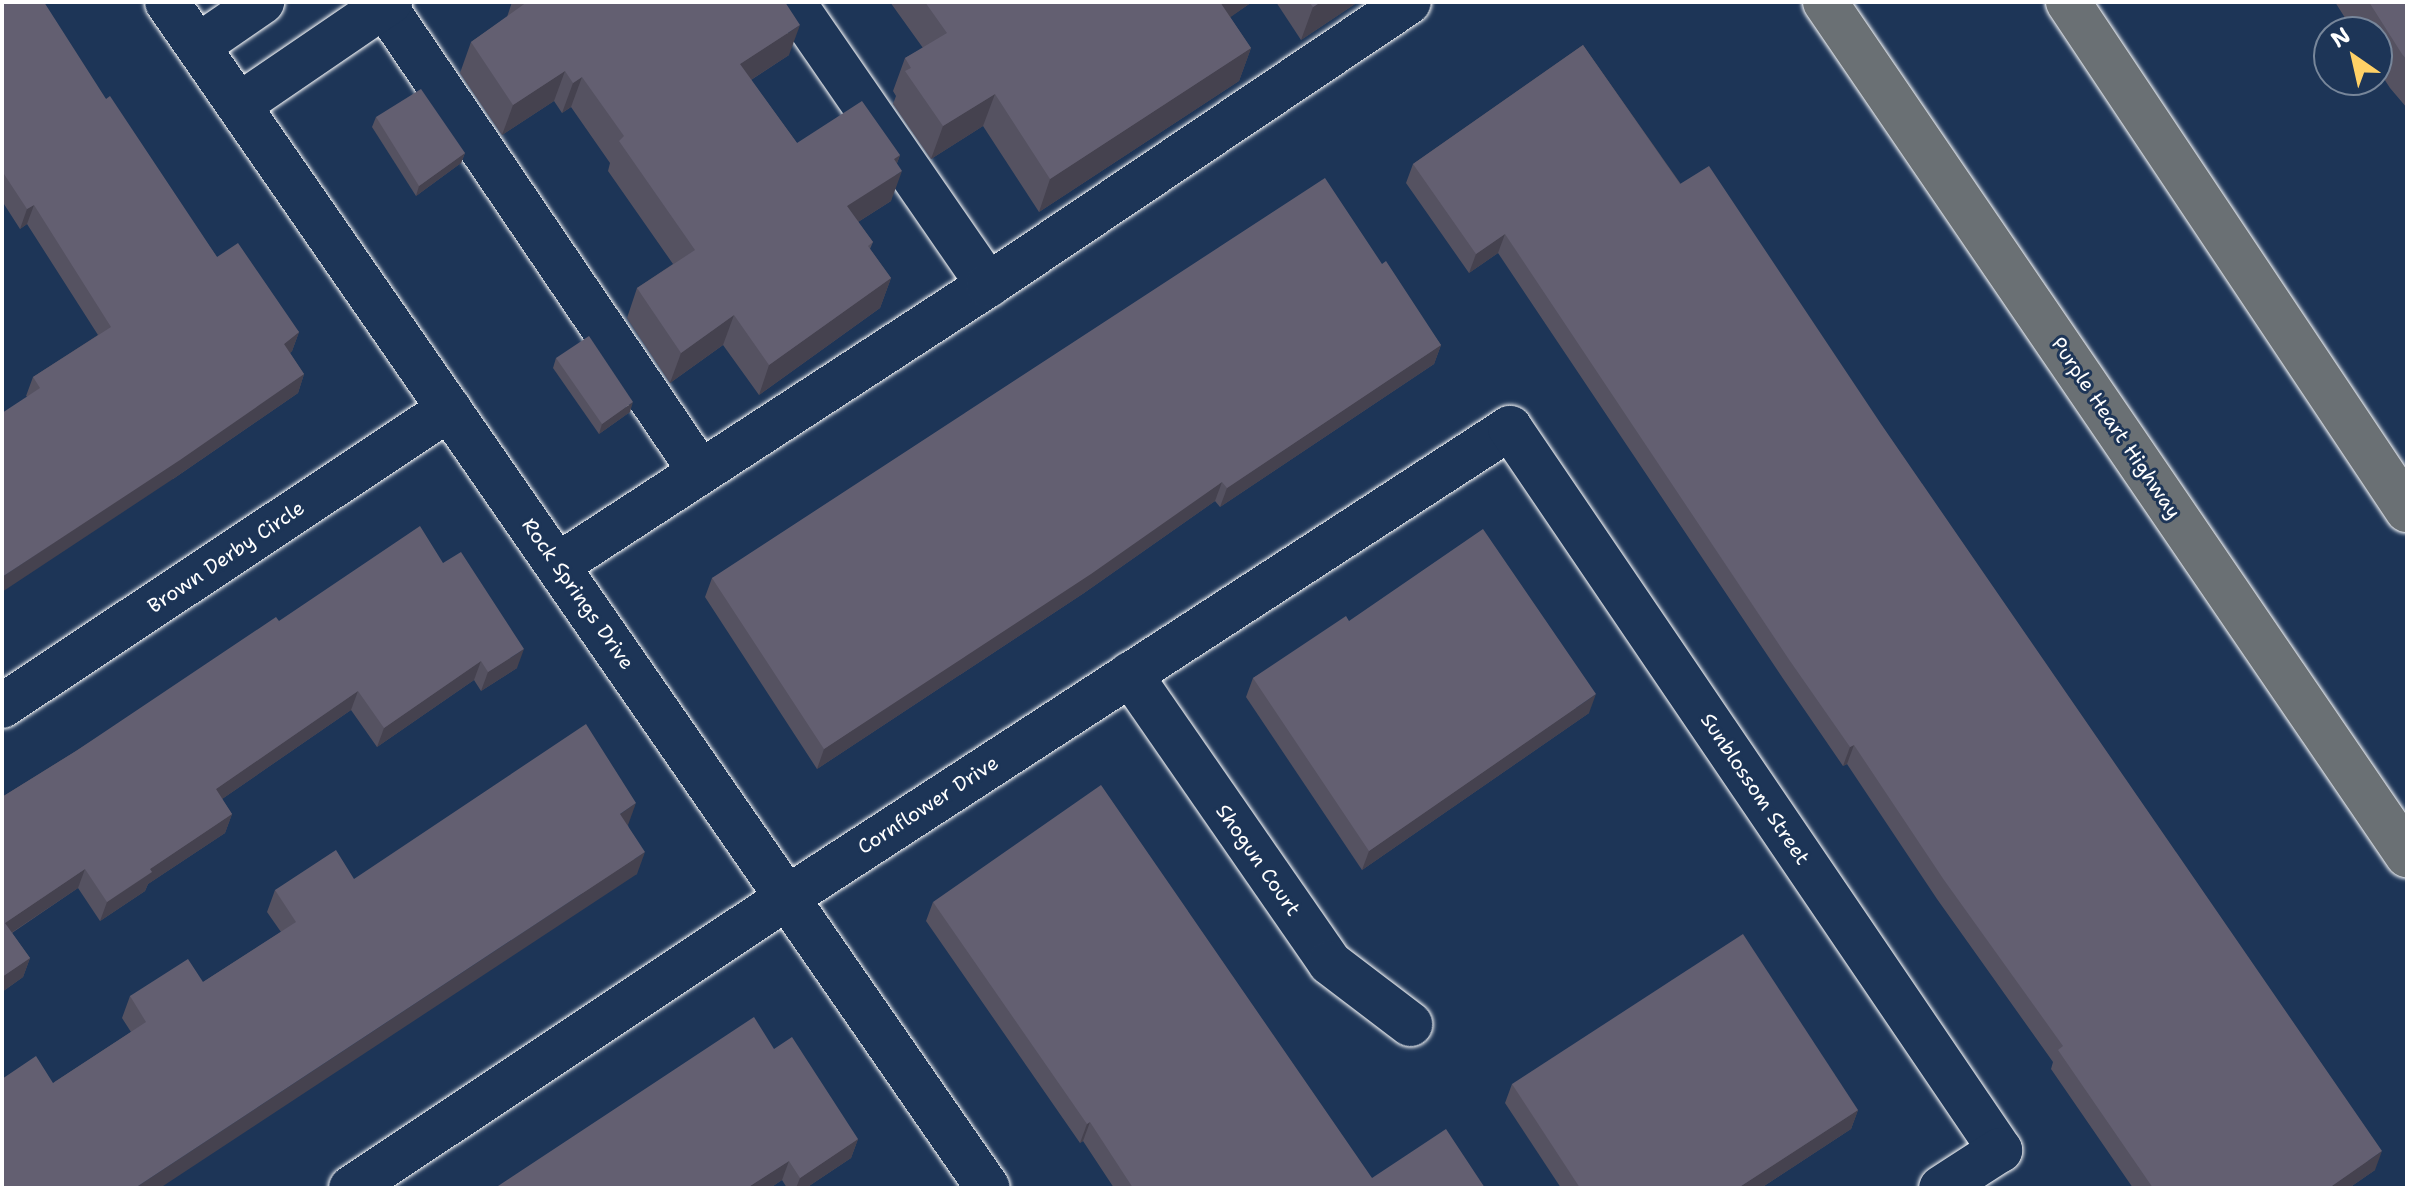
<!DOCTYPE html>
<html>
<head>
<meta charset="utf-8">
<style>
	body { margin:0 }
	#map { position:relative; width:2409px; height:1190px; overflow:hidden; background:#1d3557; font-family:"Shantell Sans",sans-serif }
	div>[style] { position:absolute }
	.roads { filter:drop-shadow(0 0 2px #fff) drop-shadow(0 0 2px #fff) }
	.minor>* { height:44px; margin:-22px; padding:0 22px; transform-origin:22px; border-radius:22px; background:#1d3557 }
	.tertiary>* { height:44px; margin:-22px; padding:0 22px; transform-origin:22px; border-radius:22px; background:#1d3557 }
	.motorway>* { height:44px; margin:-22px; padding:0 22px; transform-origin:22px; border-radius:22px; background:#6a7074 }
	.wall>* { inset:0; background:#555261 }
	.shaded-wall>* { inset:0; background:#45424f }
	.building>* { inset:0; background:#635f71 }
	span { translate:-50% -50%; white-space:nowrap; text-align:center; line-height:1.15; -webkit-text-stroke:6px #1d3557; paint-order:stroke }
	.street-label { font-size:20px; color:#fff }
	.frame { position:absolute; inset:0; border:4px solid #fff; pointer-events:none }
	.north { position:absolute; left:2313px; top:16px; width:80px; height:80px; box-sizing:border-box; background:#1d3557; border:2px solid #77869a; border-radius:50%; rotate:326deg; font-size:22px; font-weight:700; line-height:32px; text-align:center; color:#fff }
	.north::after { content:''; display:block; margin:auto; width:28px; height:36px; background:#ffd166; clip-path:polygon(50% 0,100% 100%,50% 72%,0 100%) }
</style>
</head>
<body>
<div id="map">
	<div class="roads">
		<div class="minor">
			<i style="left:382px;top:2px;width:565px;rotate:55.89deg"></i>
			<i style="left:793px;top:2px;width:344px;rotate:55.4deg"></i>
			<i style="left:198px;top:46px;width:78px;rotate:-34.5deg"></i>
			<i style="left:239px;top:105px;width:183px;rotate:-34.3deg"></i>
			<i style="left:558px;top:565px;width:513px;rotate:-33.07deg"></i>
			<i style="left:988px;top:285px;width:507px;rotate:-33.91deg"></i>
			<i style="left:1130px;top:674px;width:351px;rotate:55.3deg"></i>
			<i style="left:1330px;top:963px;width:101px;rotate:37.3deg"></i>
			<i style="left:2px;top:706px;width:537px;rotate:-33.6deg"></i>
			<i style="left:351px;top:1188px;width:525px;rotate:-33.66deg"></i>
			<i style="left:788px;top:897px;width:861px;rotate:-33.01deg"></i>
			<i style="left:1510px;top:428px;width:873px;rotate:55.84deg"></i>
			<i style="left:2000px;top:1150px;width:70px;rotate:147.2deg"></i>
		</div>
		<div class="tertiary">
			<i style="left:167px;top:2px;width:1442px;rotate:55.31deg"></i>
		</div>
		<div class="motorway">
			<i style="left:1825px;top:2px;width:1033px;rotate:55.69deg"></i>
			<i style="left:2068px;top:2px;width:611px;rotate:56.28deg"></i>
		</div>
	</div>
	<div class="wall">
		<i style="clip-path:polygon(2px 2px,106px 99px,217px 257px,299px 332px,292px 351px,290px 353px,304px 374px,298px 393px,173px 479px,26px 396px,33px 377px,98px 335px,27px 224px,20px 229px,2px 201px)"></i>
		<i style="clip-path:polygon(512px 2px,785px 2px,789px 55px,751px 80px,797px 143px,900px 155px,897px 163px,891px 201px,858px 222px,873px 242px,870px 249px,891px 278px,880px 308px,759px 395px,723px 345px,670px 383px,627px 318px,637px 288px,673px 264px,608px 171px,610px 163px,571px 107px,562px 113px,554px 101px,502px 135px,460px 73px,471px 42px,507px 17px)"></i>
		<i style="clip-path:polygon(890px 2px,1252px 2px,1230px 17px,1251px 48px,1239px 81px,1039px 212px,983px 126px,931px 159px,893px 104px,896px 96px,893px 91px,905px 58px,923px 48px)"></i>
		<i style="clip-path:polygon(1276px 2px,1358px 2px,1301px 40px)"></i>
		<i style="clip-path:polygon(2335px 2px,2407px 2px,2407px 108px,2390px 88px,2377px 68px,2377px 32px,2354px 32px)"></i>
		<i style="clip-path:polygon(1583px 45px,2375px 1170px,2349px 1188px,2133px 1188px,2051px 1069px,2053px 1062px,1937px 899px,1847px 764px,1843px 766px,1784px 680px,1498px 253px,1469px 273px,1406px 183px,1413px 164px)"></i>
		<i style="clip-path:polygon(376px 117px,465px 153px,461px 163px,416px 196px,372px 127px)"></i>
		<i style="clip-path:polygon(1382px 264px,1441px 345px,1434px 364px,1220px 507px,1215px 501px,1084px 593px,817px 769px,705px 597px,712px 578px)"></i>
		<i style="clip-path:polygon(556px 358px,630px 412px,599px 434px,553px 368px)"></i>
		<i style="clip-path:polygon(443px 563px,517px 668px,481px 691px,474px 680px,377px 747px,351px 710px,222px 799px,232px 814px,225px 833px,148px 884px,145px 891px,100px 921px,78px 888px,12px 933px,30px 958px,23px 977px,2px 992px,2px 797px,76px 751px,279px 621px)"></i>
		<i style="clip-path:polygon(1349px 621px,1589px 713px,1362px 870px,1246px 697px,1253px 678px)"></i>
		<i style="clip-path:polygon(628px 825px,637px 874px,53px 1083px,131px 1032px,122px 1018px,130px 996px,203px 982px,281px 932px,267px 912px,275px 890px,354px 879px)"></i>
		<i style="clip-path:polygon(933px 902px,1372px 1178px,1485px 1188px,1114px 1188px,1083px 1141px,1080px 1143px,926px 921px)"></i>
		<i style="clip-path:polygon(1512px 1084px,1858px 1110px,1851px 1129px,1761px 1188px,1561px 1188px,1505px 1103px)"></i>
		<i style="clip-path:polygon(858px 1139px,851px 1158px,806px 1188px,787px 1188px,782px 1180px,770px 1188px,495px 1188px)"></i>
	</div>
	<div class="shaded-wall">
		<i style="clip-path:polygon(1219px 2px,1252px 2px,1208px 33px)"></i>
		<i style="clip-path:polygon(1321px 2px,1358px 2px,1301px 40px,1313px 7px)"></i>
		<i style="clip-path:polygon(800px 25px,789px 55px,729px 94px,740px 64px)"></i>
		<i style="clip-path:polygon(1251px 48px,1239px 81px,1039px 212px,1050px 179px)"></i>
		<i style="clip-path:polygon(565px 71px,554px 101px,502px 135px,513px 105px)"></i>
		<i style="clip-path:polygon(582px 77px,571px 107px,562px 113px,573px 83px)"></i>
		<i style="clip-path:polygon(995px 94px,983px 126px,931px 159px,943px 126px)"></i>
		<i style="clip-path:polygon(465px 153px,461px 163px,416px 196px,419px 186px)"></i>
		<i style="clip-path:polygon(900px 155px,892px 177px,902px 171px,891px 201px,836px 236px,847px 206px,894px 159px)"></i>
		<i style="clip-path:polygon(34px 205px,27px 224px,20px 229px,27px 209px)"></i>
		<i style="clip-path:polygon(1505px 234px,1498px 253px,1469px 273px,1476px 254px)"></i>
		<i style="clip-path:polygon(891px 278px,880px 308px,759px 395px,769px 365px)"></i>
		<i style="clip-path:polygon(734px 315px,723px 345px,670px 383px,681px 353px)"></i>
		<i style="clip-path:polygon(299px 332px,292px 351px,277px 363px,284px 344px)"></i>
		<i style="clip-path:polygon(1441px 345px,1434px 364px,1220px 507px,1227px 488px)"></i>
		<i style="clip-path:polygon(304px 374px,298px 393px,173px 479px,2px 592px,2px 577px)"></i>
		<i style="clip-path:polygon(633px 402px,630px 412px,599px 434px,602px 424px)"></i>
		<i style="clip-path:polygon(1222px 482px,1215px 501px,1084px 593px,817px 769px,824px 749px)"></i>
		<i style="clip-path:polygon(524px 649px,517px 668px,481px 691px,488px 672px)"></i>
		<i style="clip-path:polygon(481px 661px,474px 680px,377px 747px,384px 728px)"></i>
		<i style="clip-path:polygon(358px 691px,351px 710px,209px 808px,216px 789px)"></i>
		<i style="clip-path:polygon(1596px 694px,1589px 713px,1362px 870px,1369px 851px)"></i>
		<i style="clip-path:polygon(1854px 745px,1847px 764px,1843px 766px,1850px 747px)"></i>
		<i style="clip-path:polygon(636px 803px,628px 825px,612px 836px,620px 814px)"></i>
		<i style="clip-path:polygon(232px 814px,225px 833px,148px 884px,145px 891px,100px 921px,107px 902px,150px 869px)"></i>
		<i style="clip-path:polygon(645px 852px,637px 874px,160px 1188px,135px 1188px)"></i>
		<i style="clip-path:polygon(85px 869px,78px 888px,2px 939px,5px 923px)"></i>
		<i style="clip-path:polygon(30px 958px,23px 977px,2px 992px,2px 977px)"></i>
		<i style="clip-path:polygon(1858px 1110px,1851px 1129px,1761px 1188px,1738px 1188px)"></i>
		<i style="clip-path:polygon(1090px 1122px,1083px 1141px,1080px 1143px,1087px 1124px)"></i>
		<i style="clip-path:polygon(858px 1139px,851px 1158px,806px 1188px,796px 1188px,800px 1178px)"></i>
		<i style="clip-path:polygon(2382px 1151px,2375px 1170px,2349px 1188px,2329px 1188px)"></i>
		<i style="clip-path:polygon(789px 1161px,782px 1180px,770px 1188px,747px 1188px)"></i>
	</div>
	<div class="building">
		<i style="clip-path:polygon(2px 2px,44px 2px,106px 99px,110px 96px,217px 257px,238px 243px,299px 332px,284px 344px,304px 374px,180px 460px,2px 577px,2px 413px,40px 388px,33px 377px,111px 327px,34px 205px,27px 209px,2px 171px)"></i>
		<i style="clip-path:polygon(527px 2px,785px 2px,800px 25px,740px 64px,797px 143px,862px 101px,900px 155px,894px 159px,902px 171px,847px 206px,873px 242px,868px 246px,891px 278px,769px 365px,734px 315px,681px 353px,637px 288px,695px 250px,619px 141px,624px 136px,582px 77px,573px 83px,565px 71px,513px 105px,471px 42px)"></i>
		<i style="clip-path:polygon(925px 2px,1220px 2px,1251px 48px,1050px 179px,995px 94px,943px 126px,905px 71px,911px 68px,905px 58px,947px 33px)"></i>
		<i style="clip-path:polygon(1309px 2px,1321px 2px,1313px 7px)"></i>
		<i style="clip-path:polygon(2369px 2px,2407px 2px,2407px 60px,2402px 54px)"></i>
		<i style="clip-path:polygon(1583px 45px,1680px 184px,1709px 166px,1881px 424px,2382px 1151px,2329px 1188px,2153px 1188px,2058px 1050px,2063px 1046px,1944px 880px,1854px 745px,1850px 747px,1790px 661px,1505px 234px,1476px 254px,1413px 164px)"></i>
		<i style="clip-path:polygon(421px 89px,465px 153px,419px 186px,376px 117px)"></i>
		<i style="clip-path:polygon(1325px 178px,1382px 264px,1386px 261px,1441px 345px,1227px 488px,1222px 482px,1091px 574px,824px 749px,712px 578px)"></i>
		<i style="clip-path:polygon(589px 336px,633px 402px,602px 424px,556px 358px)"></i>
		<i style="clip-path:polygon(420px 526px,443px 563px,461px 552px,524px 649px,488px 672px,481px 661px,384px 728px,358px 691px,216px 789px,232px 814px,150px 869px,152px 872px,107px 902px,85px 869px,5px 923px,30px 958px,2px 977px,2px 797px,76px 751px,276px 617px,279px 621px)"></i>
		<i style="clip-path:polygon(1483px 529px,1596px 694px,1369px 851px,1253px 678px,1346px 616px,1349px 621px)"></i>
		<i style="clip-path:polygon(586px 724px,636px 803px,620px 814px,645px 852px,135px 1188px,2px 1188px,2px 1079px,36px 1056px,53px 1083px,146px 1022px,130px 996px,188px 959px,203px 982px,296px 922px,275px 890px,336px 850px,354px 879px)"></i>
		<i style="clip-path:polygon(1101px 785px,1372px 1178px,1446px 1129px,1485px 1188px,1133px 1188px,1090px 1122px,1087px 1124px,933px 902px)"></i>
		<i style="clip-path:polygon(1743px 934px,1858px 1110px,1738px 1188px,1580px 1188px,1512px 1084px)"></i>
		<i style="clip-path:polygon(754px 1017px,774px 1049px,792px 1037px,858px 1139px,800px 1178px,789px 1161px,747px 1188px,495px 1188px)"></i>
	</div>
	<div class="street-label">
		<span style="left:2116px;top:428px;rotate:56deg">Purple Heart Highway</span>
		<span style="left:226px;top:557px;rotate:-34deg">Brown Derby Circle</span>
		<span style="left:578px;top:594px;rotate:55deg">Rock Springs Drive</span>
		<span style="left:1755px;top:789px;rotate:56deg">Sunblossom Street</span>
		<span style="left:928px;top:805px;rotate:-33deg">Cornflower Drive</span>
		<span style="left:1258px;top:860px;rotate:55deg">Shogun Court</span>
	</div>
	<div class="frame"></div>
	<div class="north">N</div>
</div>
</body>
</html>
